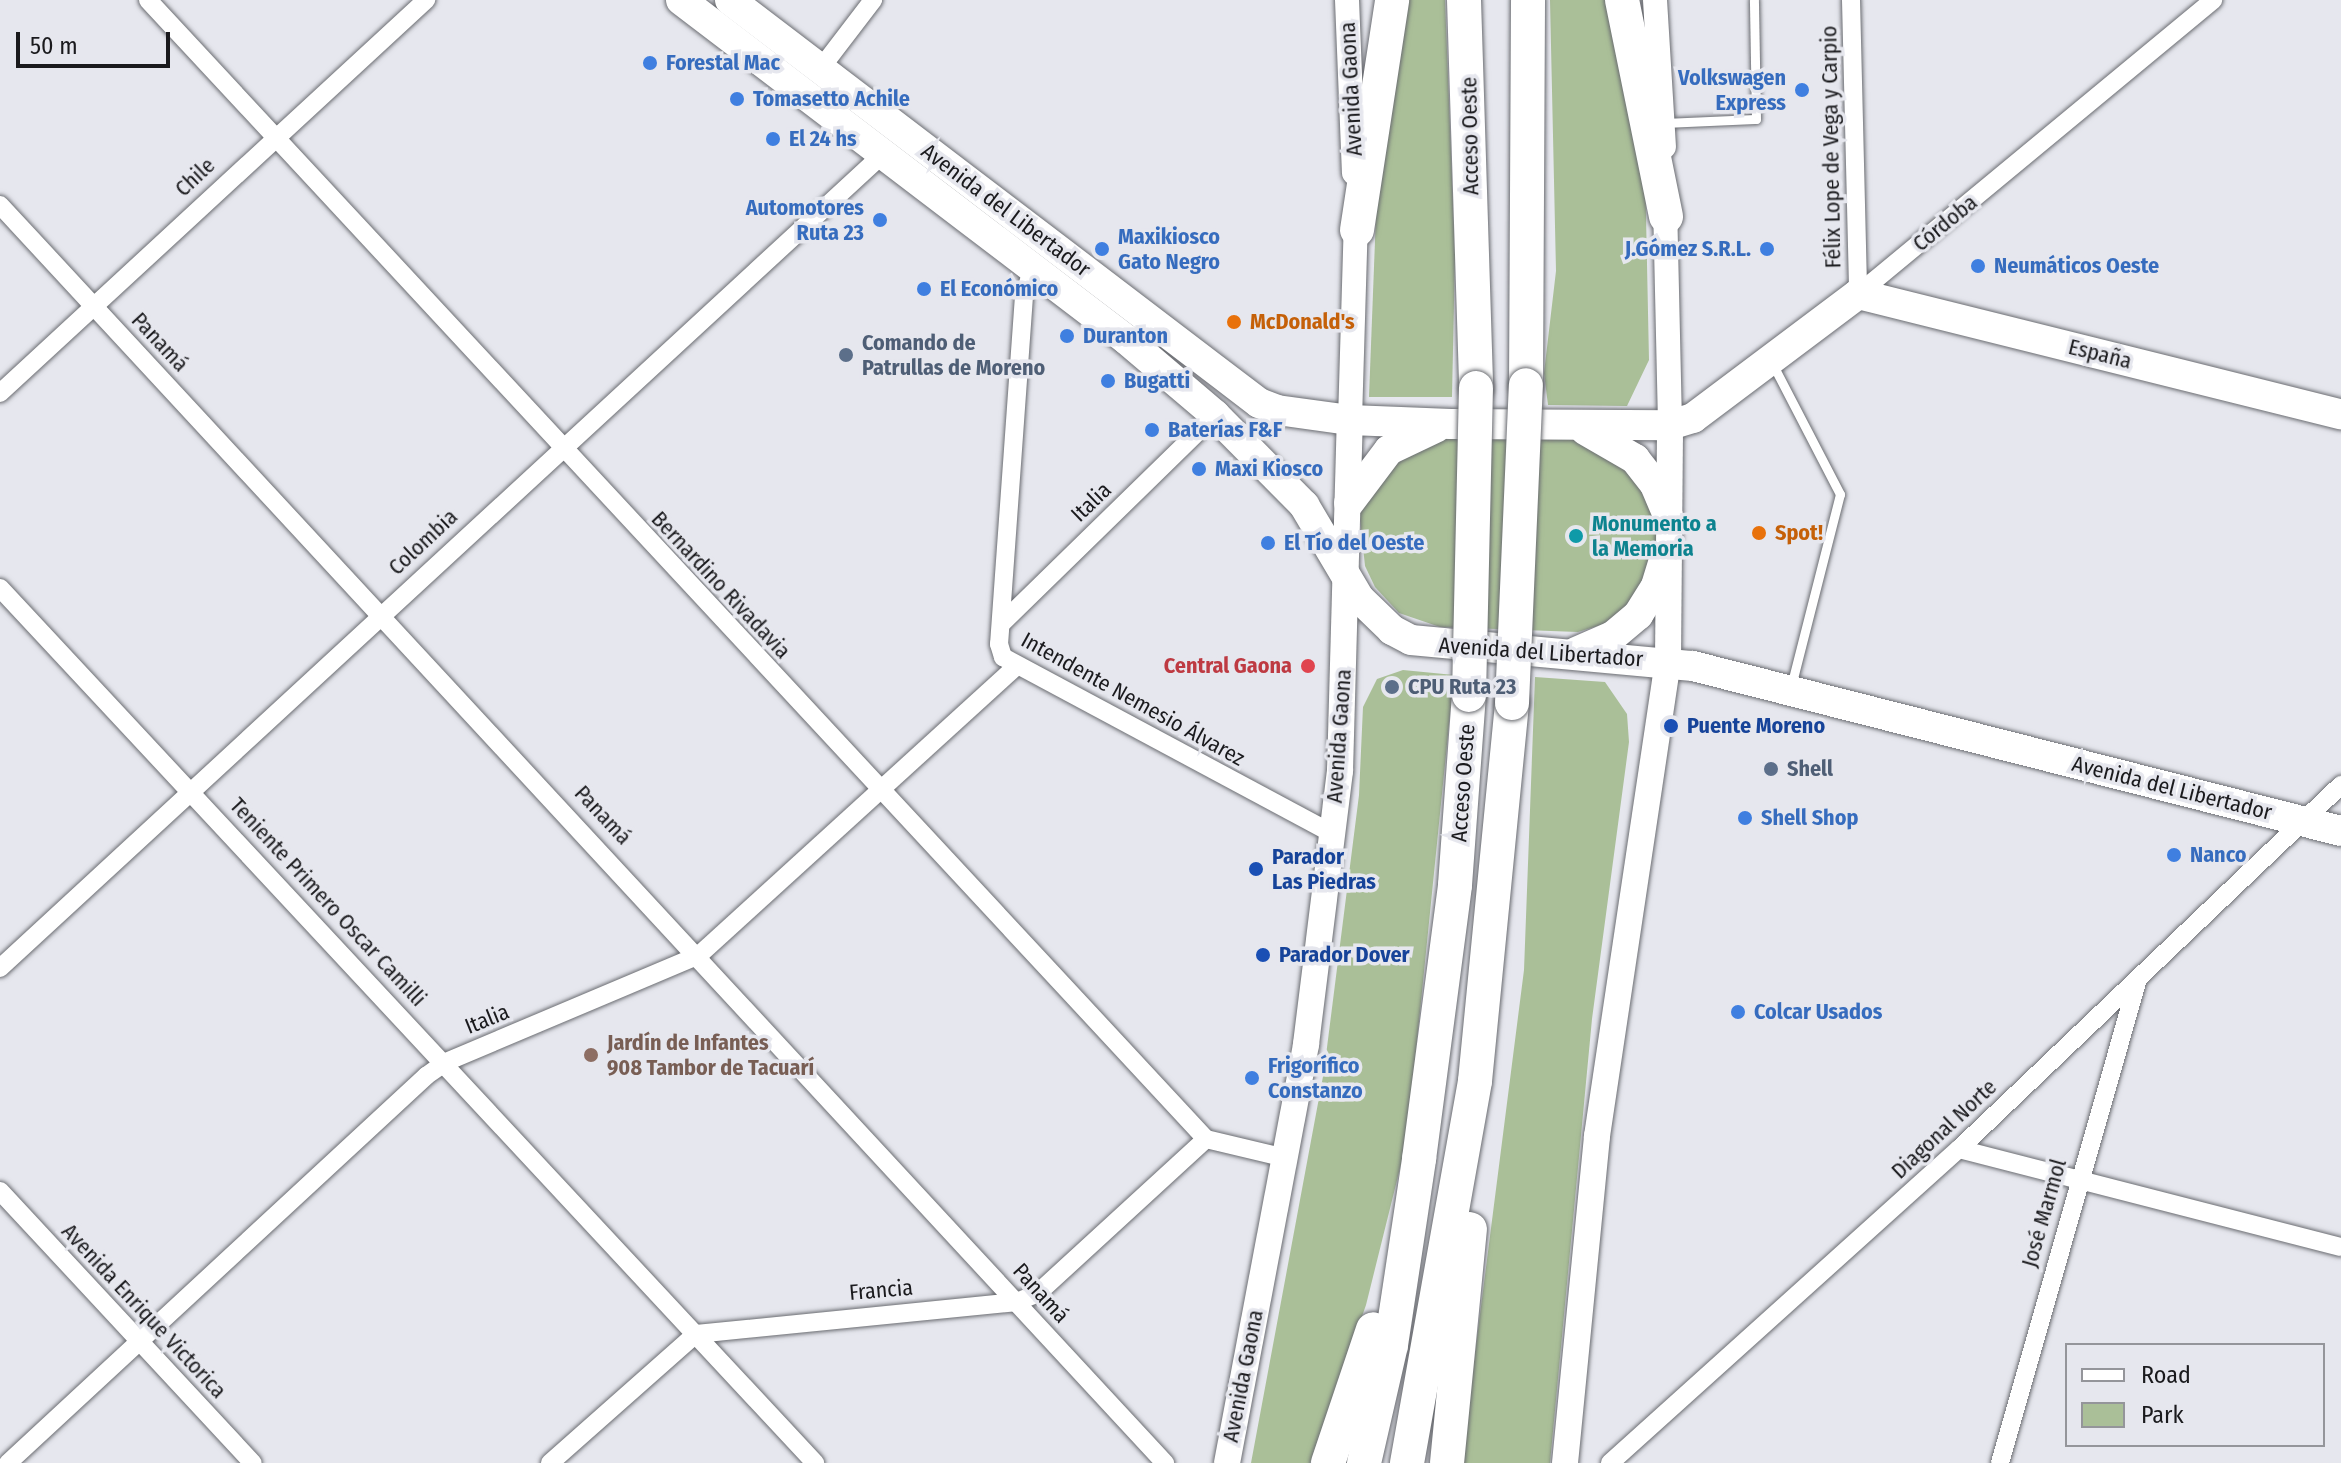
<!DOCTYPE html>
<html>
<head>
<meta charset="utf-8">
<style>
	body { margin:0 }
	#map { position:relative; width:2341px; height:1463px; overflow:hidden; background:#e6e7ee; font-family:"Fira Sans Condensed",sans-serif }
	div>[style] { position:absolute }
	.green>* { inset:0; background:#aabf98 }
	.roads { filter:drop-shadow(0 0 2px #6a6c71) drop-shadow(0 0 2px #6a6c71) }
	.service>* { height:9px; margin:-4.5px; padding:0 4.5px; transform-origin:4.5px; border-radius:4.5px; background:#fff }
	.minor>* { height:18px; margin:-9px; padding:0 9px; transform-origin:9px; border-radius:9px; background:#fff }
	.tertiary>* { height:24px; margin:-12px; padding:0 12px; transform-origin:12px; border-radius:12px; background:#fff }
	.secondary>* { height:26px; margin:-13px; padding:0 13px; transform-origin:13px; border-radius:13px; background:#fff }
	.primary>* { height:30px; margin:-15px; padding:0 15px; transform-origin:15px; border-radius:15px; background:#fff }
	.motorway>* { height:34px; margin:-17px; padding:0 17px; transform-origin:17px; border-radius:17px; background:#fff }
	.bridges { filter:drop-shadow(0 0 2px #6a6c71) drop-shadow(0 0 2px #6a6c71) }
	.motorway-bridge>* { height:34px; margin:-17px; padding:0 17px; transform-origin:17px; border-radius:17px; background:#fff }
	.dots>* { width:22px; height:22px; translate:-50% -50%; box-sizing:border-box; border:4px solid #e6e7ee; border-radius:50% }
	span { translate:-50% -50%; white-space:nowrap; text-align:center; line-height:1.15; -webkit-text-stroke:7px #e6e7ee; paint-order:stroke }
	.shop-label { font-size:22px; color:#366cbe; font-weight:700 }
	.left { translate:0 -50%; text-align:left }
	.right { translate:-100% -50%; text-align:right }
	.street-label { font-size:22px; color:#1a1a1d }
	.food-label { font-size:22px; color:#c56008; font-weight:700 }
	.service-label { font-size:22px; color:#4e5e75; font-weight:700 }
	.culture-label { font-size:22px; color:#0d838f; font-weight:700 }
	.health-label { font-size:22px; color:#be3a42; font-weight:700 }
	.transit-label { font-size:22px; color:#164399; font-weight:700 }
	.education-label { font-size:22px; color:#785e54; font-weight:700 }
	.legend { position:absolute; left:2065px; top:1343px; width:260px; height:104px; box-sizing:border-box; background:#e6e7ee; border:2px solid #94959a; margin:0; padding:10px 14px; list-style:none; font-size:24px; color:#1a1a1d }
	.legend li { display:flex; align-items:center; gap:16px; height:40px }
	.legend b { width:40px; border:2px solid #94959a }
	.scale { position:absolute; left:16px; top:32px; width:154px; height:36px; box-sizing:border-box; border:4px solid #1a1a1d; border-top:0; padding-left:10px; font-size:24px; line-height:28px; white-space:nowrap; color:#1a1a1d; -webkit-text-stroke:6px #e6e7ee; paint-order:stroke }
</style>
</head>
<body>
<div id="map">
	<div class="green">
		<i style="clip-path:polygon(1405px 0,1445px 0,1455px 255px,1452px 397px,1369px 397px,1377px 189px)"></i>
		<i style="clip-path:polygon(1550px 0,1610px 0,1645px 167px,1649px 360px,1627px 406px,1548px 405px,1544px 373px,1556px 271px)"></i>
		<i style="clip-path:polygon(1421px 438px,1589px 438px,1652px 489px,1661px 544px,1637px 601px,1604px 624px,1578px 632px,1440px 627px,1399px 613px,1375px 587px,1365px 566px,1359px 509px,1373px 476px)"></i>
		<i style="clip-path:polygon(1403px 670px,1454px 675px,1407px 1140px,1366px 1305px,1310px 1463px,1251px 1463px,1324px 1071px,1359px 795px,1363px 707px,1377px 679px)"></i>
		<i style="clip-path:polygon(1535px 677px,1605px 682px,1627px 714px,1629px 742px,1592px 1019px,1550px 1463px,1461px 1463px,1524px 970px)"></i>
	</div>
	<div class="roads">
		<div class="service">
			<i style="left:1663px;top:123px;width:93px;rotate:-2.5deg"></i>
			<i style="left:1756px;top:119px;width:119px;rotate:-91deg"></i>
			<i style="left:1772px;top:363px;width:148px;rotate:62.6deg"></i>
			<i style="left:1840px;top:494px;width:198px;rotate:104.3deg"></i>
		</div>
		<div class="minor">
			<i style="left:148px;top:0;width:1555px;rotate:47.11deg"></i>
			<i style="left:1206px;top:1139px;width:82px;rotate:13.4deg"></i>
			<i style="left:1851px;top:0;width:294px;rotate:88.6deg"></i>
			<i style="left:821px;top:68px;width:86px;rotate:-52.6deg"></i>
			<i style="left:0;top:205px;width:1715px;rotate:47.2deg"></i>
			<i style="left:1033px;top:267px;width:30px;rotate:107deg"></i>
			<i style="left:1024px;top:296px;width:349px;rotate:94.1deg"></i>
			<i style="left:999px;top:644px;width:14px;rotate:73deg"></i>
			<i style="left:1003px;top:657px;width:372px;rotate:28.2deg"></i>
			<i style="left:1858px;top:294px;width:461px;rotate:-39.6deg"></i>
			<i style="left:0;top:393px;width:580px;rotate:-42.69deg"></i>
			<i style="left:0;top:588px;width:1196px;rotate:47.03deg"></i>
			<i style="left:1001px;top:624px;width:299px;rotate:-44.3deg"></i>
			<i style="left:0;top:968px;width:1200px;rotate:-42.67deg"></i>
			<i style="left:1959px;top:1149px;width:394px;rotate:14.4deg"></i>
			<i style="left:0;top:1191px;width:371px;rotate:47.1deg"></i>
			<i style="left:8px;top:1463px;width:570px;rotate:-42.79deg"></i>
			<i style="left:426px;top:1076px;width:24px;rotate:-35deg"></i>
			<i style="left:446px;top:1062px;width:275px;rotate:-22.9deg"></i>
			<i style="left:699px;top:955px;width:428px;rotate:-42.3deg"></i>
			<i style="left:550px;top:1463px;width:195px;rotate:-41.5deg"></i>
			<i style="left:696px;top:1334px;width:323px;rotate:-5.7deg"></i>
			<i style="left:1017px;top:1302px;width:23px;rotate:-23deg"></i>
			<i style="left:1038px;top:1293px;width:228px;rotate:-42.5deg"></i>
			<i style="left:1610px;top:1463px;width:469px;rotate:-42deg"></i>
			<i style="left:1959px;top:1149px;width:528px;rotate:-43.62deg"></i>
			<i style="left:2000px;top:1463px;width:503px;rotate:-74.09deg"></i>
		</div>
		<div class="tertiary">
			<i style="left:1347px;top:0;width:173px;rotate:87.7deg"></i>
			<i style="left:1655px;top:0;width:147px;rotate:86.5deg"></i>
			<i style="left:1665px;top:203px;width:222px;rotate:88.7deg"></i>
			<i style="left:1350px;top:420px;width:206px;rotate:-88.3deg"></i>
		</div>
		<div class="secondary">
			<i style="left:1227px;top:1463px;width:426px;rotate:-79.3deg"></i>
			<i style="left:1306px;top:1044px;width:275px;rotate:-82.9deg"></i>
			<i style="left:1340px;top:771px;width:351px;rotate:-88.4deg"></i>
			<i style="left:1565px;top:1463px;width:329px;rotate:-84.4deg"></i>
			<i style="left:1597px;top:1136px;width:480px;rotate:-81.5deg"></i>
			<i style="left:1668px;top:661px;width:236px;rotate:-89.5deg"></i>
		</div>
		<div class="primary">
			<i style="left:681px;top:0;width:561px;rotate:37.32deg"></i>
			<i style="left:1127px;top:340px;width:116px;rotate:40.4deg"></i>
			<i style="left:1215px;top:415px;width:127px;rotate:45.3deg"></i>
			<i style="left:1304px;top:505px;width:108px;rotate:59.4deg"></i>
			<i style="left:1359px;top:598px;width:46px;rotate:44.1deg"></i>
			<i style="left:1392px;top:630px;width:21px;rotate:28deg"></i>
			<i style="left:1411px;top:640px;width:283px;rotate:5.3deg"></i>
			<i style="left:1693px;top:666px;width:669px;rotate:14.29deg"></i>
			<i style="left:730px;top:0;width:665px;rotate:37.3deg"></i>
			<i style="left:1259px;top:403px;width:19px;rotate:21deg"></i>
			<i style="left:1277px;top:410px;width:74px;rotate:7.8deg"></i>
			<i style="left:1350px;top:420px;width:101px;rotate:2.3deg"></i>
			<i style="left:1451px;top:424px;width:219px;rotate:0.3deg"></i>
			<i style="left:1670px;top:425px;width:24px;rotate:-17deg"></i>
			<i style="left:1693px;top:418px;width:206px;rotate:-36.9deg"></i>
			<i style="left:1858px;top:294px;width:498px;rotate:14deg"></i>
			<i style="left:1585px;top:430px;width:58px;rotate:30.1deg"></i>
			<i style="left:1635px;top:459px;width:33px;rotate:52deg"></i>
			<i style="left:1655px;top:485px;width:33px;rotate:67deg"></i>
			<i style="left:1349px;top:503px;width:66px;rotate:-53deg"></i>
			<i style="left:1389px;top:450px;width:53px;rotate:-25.6deg"></i>
			<i style="left:1576px;top:652px;width:40px;rotate:-23.4deg"></i>
			<i style="left:1613px;top:636px;width:33px;rotate:-40deg"></i>
			<i style="left:1638px;top:615px;width:34px;rotate:-58deg"></i>
			<i style="left:1656px;top:586px;width:34px;rotate:-73deg"></i>
		</div>
		<div class="motorway">
			<i style="left:1464px;top:0;width:388px;rotate:88.2deg"></i>
			<i style="left:1622px;top:0;width:221px;rotate:78.5deg"></i>
			<i style="left:1357px;top:230px;width:233px;rotate:-81.3deg"></i>
			<i style="left:1526px;top:385px;width:385px;rotate:-89.7deg"></i>
			<i style="left:1328px;top:1463px;width:141px;rotate:-71.4deg"></i>
			<i style="left:1364px;top:1463px;width:121px;rotate:-77.1deg"></i>
			<i style="left:1391px;top:1345px;width:188px;rotate:-81.4deg"></i>
			<i style="left:1419px;top:1159px;width:276px;rotate:-82.5deg"></i>
			<i style="left:1455px;top:885px;width:191px;rotate:-85.8deg"></i>
			<i style="left:1407px;top:1463px;width:388px;rotate:-79.9deg"></i>
			<i style="left:1475px;top:1081px;width:380px;rotate:-84.4deg"></i>
			<i style="left:1447px;top:1463px;width:235px;rotate:-84.4deg"></i>
		</div>
	</div>
	<div class="bridges">
		<div class="motorway-bridge">
			<i style="left:1469px;top:695px;width:307px;rotate:-88.7deg"></i>
			<i style="left:1512px;top:703px;width:318px;rotate:-87.5deg"></i>
		</div>
	</div>
	<div class="dots">
		<i style="left:650px;top:63px;background:#3f7fe0"></i>
		<i style="left:1802px;top:90px;background:#3f7fe0"></i>
		<i style="left:737px;top:99px;background:#3f7fe0"></i>
		<i style="left:773px;top:139px;background:#3f7fe0"></i>
		<i style="left:880px;top:220px;background:#3f7fe0"></i>
		<i style="left:1102px;top:249px;background:#3f7fe0"></i>
		<i style="left:1767px;top:249px;background:#3f7fe0"></i>
		<i style="left:1978px;top:266px;background:#3f7fe0"></i>
		<i style="left:924px;top:289px;background:#3f7fe0"></i>
		<i style="left:1234px;top:322px;background:#e8710a"></i>
		<i style="left:1067px;top:336px;background:#3f7fe0"></i>
		<i style="left:846px;top:355px;background:#5c6f8a"></i>
		<i style="left:1108px;top:381px;background:#3f7fe0"></i>
		<i style="left:1152px;top:430px;background:#3f7fe0"></i>
		<i style="left:1199px;top:469px;background:#3f7fe0"></i>
		<i style="left:1759px;top:533px;background:#e8710a"></i>
		<i style="left:1576px;top:536px;background:#0f9aa8"></i>
		<i style="left:1268px;top:543px;background:#3f7fe0"></i>
		<i style="left:1308px;top:666px;background:#e0444e"></i>
		<i style="left:1392px;top:687px;background:#5c6f8a"></i>
		<i style="left:1671px;top:726px;background:#1a4fb4"></i>
		<i style="left:1771px;top:769px;background:#5c6f8a"></i>
		<i style="left:1745px;top:818px;background:#3f7fe0"></i>
		<i style="left:2174px;top:855px;background:#3f7fe0"></i>
		<i style="left:1256px;top:869px;background:#1a4fb4"></i>
		<i style="left:1263px;top:955px;background:#1a4fb4"></i>
		<i style="left:1738px;top:1012px;background:#3f7fe0"></i>
		<i style="left:591px;top:1055px;background:#8d6e63"></i>
		<i style="left:1252px;top:1078px;background:#3f7fe0"></i>
	</div>
	<div class="shop-label">
		<span class="left" style="left:666px;top:63px">Forestal Mac</span>
		<span class="right" style="left:1786px;top:90px">Volkswagen<br>Express</span>
		<span class="left" style="left:753px;top:99px">Tomasetto Achile</span>
		<span class="left" style="left:789px;top:139px">El 24 hs</span>
		<span class="right" style="left:864px;top:220px">Automotores<br>Ruta 23</span>
		<span class="left" style="left:1118px;top:249px">Maxikiosco<br>Gato Negro</span>
		<span class="right" style="left:1751px;top:249px">J.Gómez S.R.L.</span>
		<span class="left" style="left:1994px;top:266px">Neumáticos Oeste</span>
		<span class="left" style="left:940px;top:289px">El Económico</span>
		<span class="left" style="left:1083px;top:336px">Duranton</span>
		<span class="left" style="left:1124px;top:381px">Bugatti</span>
		<span class="left" style="left:1168px;top:430px">Baterías F&amp;F</span>
		<span class="left" style="left:1215px;top:469px">Maxi Kiosco</span>
		<span class="left" style="left:1284px;top:543px">El Tío del Oeste</span>
		<span class="left" style="left:1761px;top:818px">Shell Shop</span>
		<span class="left" style="left:2190px;top:855px">Nanco</span>
		<span class="left" style="left:1754px;top:1012px">Colcar Usados</span>
		<span class="left" style="left:1268px;top:1078px">Frigorífico<br>Constanzo</span>
	</div>
	<div class="street-label">
		<span style="left:1351px;top:89px;rotate:-93deg">Avenida Gaona</span>
		<span style="left:1470px;top:136px;rotate:-91deg">Acceso Oeste</span>
		<span style="left:1831px;top:147px;rotate:-91deg">Félix Lope de Vega y Carpio</span>
		<span style="left:195px;top:177px;rotate:-43deg">Chile</span>
		<span style="left:1006px;top:210px;rotate:37deg">Avenida del Libertador</span>
		<span style="left:1945px;top:223px;rotate:-39deg">Córdoba</span>
		<span style="left:160px;top:342px;rotate:47deg">Panamá</span>
		<span style="left:2100px;top:354px;rotate:14deg">España</span>
		<span style="left:1091px;top:502px;rotate:-44deg">Italia</span>
		<span style="left:423px;top:542px;rotate:-43deg">Colombia</span>
		<span style="left:721px;top:585px;rotate:47deg">Bernardino Rivadavia</span>
		<span style="left:1541px;top:652px;rotate:4deg">Avenida del Libertador</span>
		<span style="left:1133px;top:699px;rotate:29deg">Intendente Nemesio Álvarez</span>
		<span style="left:1339px;top:736px;rotate:-86deg">Avenida Gaona</span>
		<span style="left:1463px;top:783px;rotate:-86deg">Acceso Oeste</span>
		<span style="left:2172px;top:788px;rotate:14deg">Avenida del Libertador</span>
		<span style="left:603px;top:815px;rotate:47deg">Panamá</span>
		<span style="left:328px;top:902px;rotate:47deg">Teniente Primero Oscar Camilli</span>
		<span style="left:487px;top:1019px;rotate:-22deg">Italia</span>
		<span style="left:1944px;top:1129px;rotate:-43deg">Diagonal Norte</span>
		<span style="left:2044px;top:1213px;rotate:-74deg">José Marmol</span>
		<span style="left:881px;top:1290px;rotate:-5deg">Francia</span>
		<span style="left:1041px;top:1293px;rotate:48deg">Panamá</span>
		<span style="left:144px;top:1311px;rotate:47deg">Avenida Enrique Victorica</span>
		<span style="left:1243px;top:1376px;rotate:-79deg">Avenida Gaona</span>
	</div>
	<div class="food-label">
		<span class="left" style="left:1250px;top:322px">McDonald's</span>
		<span class="left" style="left:1775px;top:533px">Spot!</span>
	</div>
	<div class="service-label">
		<span class="left" style="left:862px;top:355px">Comando de<br>Patrullas de Moreno</span>
		<span class="left" style="left:1408px;top:687px">CPU Ruta 23</span>
		<span class="left" style="left:1787px;top:769px">Shell</span>
	</div>
	<div class="culture-label">
		<span class="left" style="left:1592px;top:536px">Monumento a<br>la Memoria</span>
	</div>
	<div class="health-label">
		<span class="right" style="left:1292px;top:666px">Central Gaona</span>
	</div>
	<div class="transit-label">
		<span class="left" style="left:1687px;top:726px">Puente Moreno</span>
		<span class="left" style="left:1272px;top:869px">Parador<br>Las Piedras</span>
		<span class="left" style="left:1279px;top:955px">Parador Dover</span>
	</div>
	<div class="education-label">
		<span class="left" style="left:607px;top:1055px">Jardín de Infantes<br>908 Tambor de Tacuarí</span>
	</div>
	<ul class="legend">
	<li><b style="height:10px;background:#fff"></b>Road</li>
	<li><b style="height:22px;background:#aabf98"></b>Park</li>
	</ul>
	<div class="scale">50 m</div>
</div>
</body>
</html>
